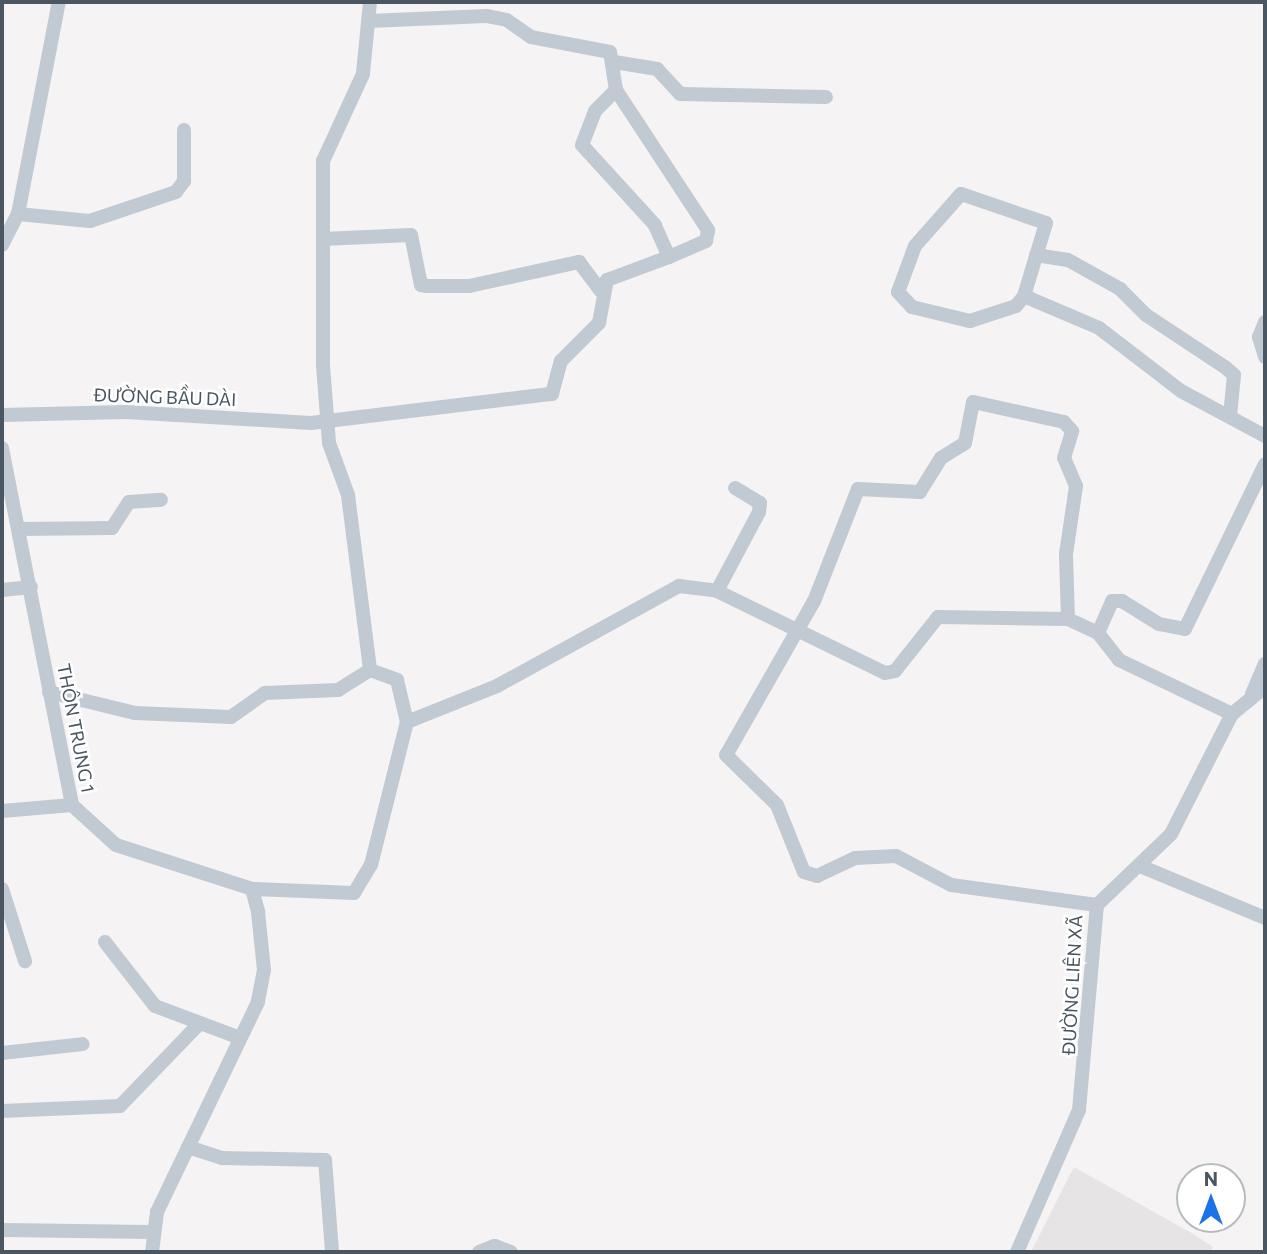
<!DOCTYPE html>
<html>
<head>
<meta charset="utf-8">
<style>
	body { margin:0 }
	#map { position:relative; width:1267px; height:1254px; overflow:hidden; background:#f5f3f3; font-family:Commissioner,sans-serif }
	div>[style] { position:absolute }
	.education>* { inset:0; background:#e6e4e5 }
	.street>* { height:14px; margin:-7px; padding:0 7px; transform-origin:7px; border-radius:7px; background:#c1cad2 }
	span { translate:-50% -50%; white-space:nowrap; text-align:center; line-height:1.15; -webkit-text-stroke:5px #fff; paint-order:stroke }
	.street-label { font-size:18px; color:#4a5661 }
	.frame { position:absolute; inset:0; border:4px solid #4a5661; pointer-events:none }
	.north { position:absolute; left:1176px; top:1163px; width:70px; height:70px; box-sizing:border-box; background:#fff; border:2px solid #b7bbc0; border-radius:50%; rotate:0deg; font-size:19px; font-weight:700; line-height:28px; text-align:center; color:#4a5661 }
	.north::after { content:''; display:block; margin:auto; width:24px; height:32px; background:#1a73e8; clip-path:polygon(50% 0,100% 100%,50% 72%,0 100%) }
</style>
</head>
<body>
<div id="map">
	<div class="education">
		<i style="clip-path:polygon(1074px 1167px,1195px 1235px,1213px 1247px,1211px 1252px,1031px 1252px)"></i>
	</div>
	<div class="street">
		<i style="left:370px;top:2px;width:72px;rotate:95.6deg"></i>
		<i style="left:363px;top:74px;width:96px;rotate:114.7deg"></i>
		<i style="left:323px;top:161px;width:204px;rotate:90deg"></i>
		<i style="left:323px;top:365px;width:78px;rotate:85.6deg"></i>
		<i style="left:329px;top:443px;width:55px;rotate:69.9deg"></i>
		<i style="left:348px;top:495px;width:176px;rotate:82.8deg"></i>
		<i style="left:370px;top:670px;width:29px;rotate:20deg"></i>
		<i style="left:397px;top:680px;width:43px;rotate:76.6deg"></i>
		<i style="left:614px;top:62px;width:44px;rotate:9.2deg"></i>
		<i style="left:657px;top:69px;width:34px;rotate:47deg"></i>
		<i style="left:680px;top:94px;width:146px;rotate:1.2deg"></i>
		<i style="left:616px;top:90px;width:168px;rotate:56.7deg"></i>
		<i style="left:708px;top:230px;width:11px;rotate:100deg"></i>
		<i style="left:706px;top:241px;width:40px;rotate:156.6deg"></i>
		<i style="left:18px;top:214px;width:72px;rotate:5.6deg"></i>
		<i style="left:90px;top:221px;width:91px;rotate:-18.6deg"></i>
		<i style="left:176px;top:192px;width:14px;rotate:-54deg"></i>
		<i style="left:184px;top:181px;width:51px;rotate:-90deg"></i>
		<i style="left:323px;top:239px;width:88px;rotate:-2.6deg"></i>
		<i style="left:411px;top:235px;width:51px;rotate:78.7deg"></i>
		<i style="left:421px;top:285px;width:6px;rotate:9deg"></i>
		<i style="left:427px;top:286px;width:42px"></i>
		<i style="left:469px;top:286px;width:113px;rotate:-12.3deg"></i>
		<i style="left:579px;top:262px;width:36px;rotate:53deg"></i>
		<i style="left:2px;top:245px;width:35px;rotate:-63deg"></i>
		<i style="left:18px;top:214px;width:216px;rotate:-79.1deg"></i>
		<i style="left:1036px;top:255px;width:32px;rotate:9deg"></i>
		<i style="left:1068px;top:260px;width:60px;rotate:29.1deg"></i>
		<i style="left:1120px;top:289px;width:37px;rotate:45deg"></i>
		<i style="left:1146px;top:315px;width:95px;rotate:33.4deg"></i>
		<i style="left:1225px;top:367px;width:12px;rotate:42deg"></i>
		<i style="left:1234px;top:375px;width:41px;rotate:95.6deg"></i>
		<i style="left:1024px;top:296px;width:76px;rotate:-73.2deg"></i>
		<i style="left:1046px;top:223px;width:90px;rotate:-161.2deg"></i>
		<i style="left:961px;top:194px;width:69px;rotate:131.5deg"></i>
		<i style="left:915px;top:246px;width:49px;rotate:110.3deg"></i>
		<i style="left:898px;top:292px;width:21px;rotate:47deg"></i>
		<i style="left:912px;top:307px;width:60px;rotate:13.6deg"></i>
		<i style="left:970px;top:321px;width:48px;rotate:-18.1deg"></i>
		<i style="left:1016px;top:306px;width:13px;rotate:-51deg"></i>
		<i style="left:1024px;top:296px;width:82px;rotate:23.1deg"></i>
		<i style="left:1099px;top:328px;width:103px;rotate:37.5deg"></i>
		<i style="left:1181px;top:391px;width:95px;rotate:28.2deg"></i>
		<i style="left:1265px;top:322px;width:16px;rotate:112deg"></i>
		<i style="left:1259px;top:337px;width:21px;rotate:73deg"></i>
		<i style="left:2px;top:415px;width:124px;rotate:-1.4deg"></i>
		<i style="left:126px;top:412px;width:185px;rotate:3.4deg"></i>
		<i style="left:311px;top:423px;width:243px;rotate:-6.9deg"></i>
		<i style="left:552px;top:394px;width:34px;rotate:-75deg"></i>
		<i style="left:561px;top:361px;width:54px;rotate:-45deg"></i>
		<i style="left:599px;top:323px;width:44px;rotate:-79.5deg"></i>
		<i style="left:607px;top:280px;width:66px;rotate:-20.4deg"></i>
		<i style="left:669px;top:257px;width:35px;rotate:-114deg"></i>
		<i style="left:655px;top:225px;width:108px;rotate:-132.4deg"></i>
		<i style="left:582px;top:145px;width:36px;rotate:-69deg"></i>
		<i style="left:595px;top:111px;width:30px;rotate:-45deg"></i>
		<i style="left:616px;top:90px;width:38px;rotate:-99deg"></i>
		<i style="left:610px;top:52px;width:80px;rotate:-169.2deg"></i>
		<i style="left:531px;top:37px;width:29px;rotate:-145deg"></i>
		<i style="left:507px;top:20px;width:21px;rotate:-169deg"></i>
		<i style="left:486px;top:16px;width:117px;rotate:177.6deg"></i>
		<i style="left:2px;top:448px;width:364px;rotate:78.9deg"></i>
		<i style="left:72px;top:805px;width:59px;rotate:42.3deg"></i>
		<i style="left:116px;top:845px;width:143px;rotate:17.9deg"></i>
		<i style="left:252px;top:889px;width:24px;rotate:75deg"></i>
		<i style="left:258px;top:912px;width:58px;rotate:84.1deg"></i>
		<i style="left:264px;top:970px;width:33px;rotate:101deg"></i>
		<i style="left:258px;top:1002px;width:233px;rotate:115.7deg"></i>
		<i style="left:157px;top:1212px;width:40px;rotate:97.1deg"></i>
		<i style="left:19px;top:529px;width:93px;rotate:-0.6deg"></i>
		<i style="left:112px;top:528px;width:31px;rotate:-57deg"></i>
		<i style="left:129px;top:502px;width:32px;rotate:-4deg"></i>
		<i style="left:2px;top:590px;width:29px;rotate:-6deg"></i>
		<i style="left:717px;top:591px;width:89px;rotate:-62deg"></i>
		<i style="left:759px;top:512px;width:9px;rotate:-84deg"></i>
		<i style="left:760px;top:503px;width:29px;rotate:-149deg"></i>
		<i style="left:1068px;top:619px;width:65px;rotate:-91.8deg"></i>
		<i style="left:1066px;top:554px;width:69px;rotate:-81.6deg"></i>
		<i style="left:1076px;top:486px;width:30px;rotate:-113deg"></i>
		<i style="left:1064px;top:458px;width:28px;rotate:-73deg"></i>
		<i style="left:1072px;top:431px;width:12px;rotate:-132deg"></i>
		<i style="left:1064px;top:422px;width:93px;rotate:-167.6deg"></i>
		<i style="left:973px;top:402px;width:42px;rotate:101deg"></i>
		<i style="left:965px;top:443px;width:28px;rotate:148deg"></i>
		<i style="left:941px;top:458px;width:40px;rotate:122deg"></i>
		<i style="left:920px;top:492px;width:62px;rotate:-177.2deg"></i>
		<i style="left:858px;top:489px;width:120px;rotate:111.4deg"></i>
		<i style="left:814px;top:601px;width:177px;rotate:119.7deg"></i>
		<i style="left:726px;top:755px;width:71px;rotate:44.4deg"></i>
		<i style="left:777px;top:805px;width:72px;rotate:68.1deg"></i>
		<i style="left:804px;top:872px;width:14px;rotate:17deg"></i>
		<i style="left:817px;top:876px;width:42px;rotate:-25.3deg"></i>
		<i style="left:855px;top:858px;width:41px;rotate:-2.8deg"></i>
		<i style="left:896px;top:856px;width:62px;rotate:27.8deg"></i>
		<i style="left:951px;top:885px;width:147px;rotate:7.8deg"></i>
		<i style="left:1098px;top:633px;width:35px;rotate:-66deg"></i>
		<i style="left:1112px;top:601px;width:10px"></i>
		<i style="left:1122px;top:601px;width:44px;rotate:31.9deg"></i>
		<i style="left:1159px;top:624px;width:26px;rotate:11deg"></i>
		<i style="left:1185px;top:629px;width:183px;rotate:-64.1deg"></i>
		<i style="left:49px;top:692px;width:89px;rotate:13.7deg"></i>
		<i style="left:135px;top:713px;width:96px;rotate:2.4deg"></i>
		<i style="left:231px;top:717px;width:42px;rotate:-35.2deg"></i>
		<i style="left:265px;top:693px;width:73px;rotate:-2.4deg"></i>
		<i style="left:338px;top:690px;width:38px;rotate:-32deg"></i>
		<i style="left:1252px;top:694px;width:33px;rotate:-67deg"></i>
		<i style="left:2px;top:811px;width:70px;rotate:-4.9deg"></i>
		<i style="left:1140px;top:866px;width:135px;rotate:22.6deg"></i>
		<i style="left:2px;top:889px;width:76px;rotate:72.3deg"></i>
		<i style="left:252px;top:889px;width:102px;rotate:2.2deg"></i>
		<i style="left:354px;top:893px;width:33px;rotate:-59deg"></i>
		<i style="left:371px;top:865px;width:147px;rotate:-75.9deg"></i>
		<i style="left:407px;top:722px;width:97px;rotate:-21.8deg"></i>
		<i style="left:497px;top:686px;width:208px;rotate:-28.8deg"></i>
		<i style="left:679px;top:586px;width:38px;rotate:7deg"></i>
		<i style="left:717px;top:591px;width:187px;rotate:26deg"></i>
		<i style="left:885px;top:673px;width:10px;rotate:-11deg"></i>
		<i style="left:895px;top:671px;width:69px;rotate:-51.5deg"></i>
		<i style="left:938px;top:617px;width:130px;rotate:0.9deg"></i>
		<i style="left:1068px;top:619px;width:33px;rotate:25deg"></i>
		<i style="left:1098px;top:633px;width:34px;rotate:52deg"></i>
		<i style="left:1119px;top:660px;width:125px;rotate:25.5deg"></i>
		<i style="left:105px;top:942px;width:81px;rotate:52deg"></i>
		<i style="left:155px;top:1006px;width:91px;rotate:20.6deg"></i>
		<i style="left:2px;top:1053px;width:81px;rotate:-6.3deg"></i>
		<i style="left:2px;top:1111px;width:118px;rotate:-2.4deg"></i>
		<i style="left:120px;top:1106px;width:112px;rotate:-46.1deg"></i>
		<i style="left:188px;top:1147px;width:36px;rotate:18deg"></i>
		<i style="left:222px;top:1158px;width:103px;rotate:1.1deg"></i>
		<i style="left:325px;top:1160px;width:92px;rotate:85.6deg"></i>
		<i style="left:2px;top:1230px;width:148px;rotate:0.8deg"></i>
		<i style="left:479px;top:1252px;width:17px;rotate:-21deg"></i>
		<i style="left:495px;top:1246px;width:17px;rotate:21deg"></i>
		<i style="left:1017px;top:1252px;width:155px;rotate:-66.4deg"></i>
		<i style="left:1079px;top:1110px;width:206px;rotate:-85deg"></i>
		<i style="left:1097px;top:905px;width:103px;rotate:-43.8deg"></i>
		<i style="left:1171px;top:834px;width:135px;rotate:-63.1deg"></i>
		<i style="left:1232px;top:714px;width:43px;rotate:-39.3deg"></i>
	</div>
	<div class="street-label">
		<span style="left:165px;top:397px;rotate:2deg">ĐƯỜNG BẦU DÀI</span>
		<span style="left:76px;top:728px;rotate:79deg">THÔN TRUNG 1</span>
		<span style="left:1072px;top:985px;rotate:-87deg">ĐƯỜNG LIÊN XÃ</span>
	</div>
	<div class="frame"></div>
	<div class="north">N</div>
</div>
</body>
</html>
